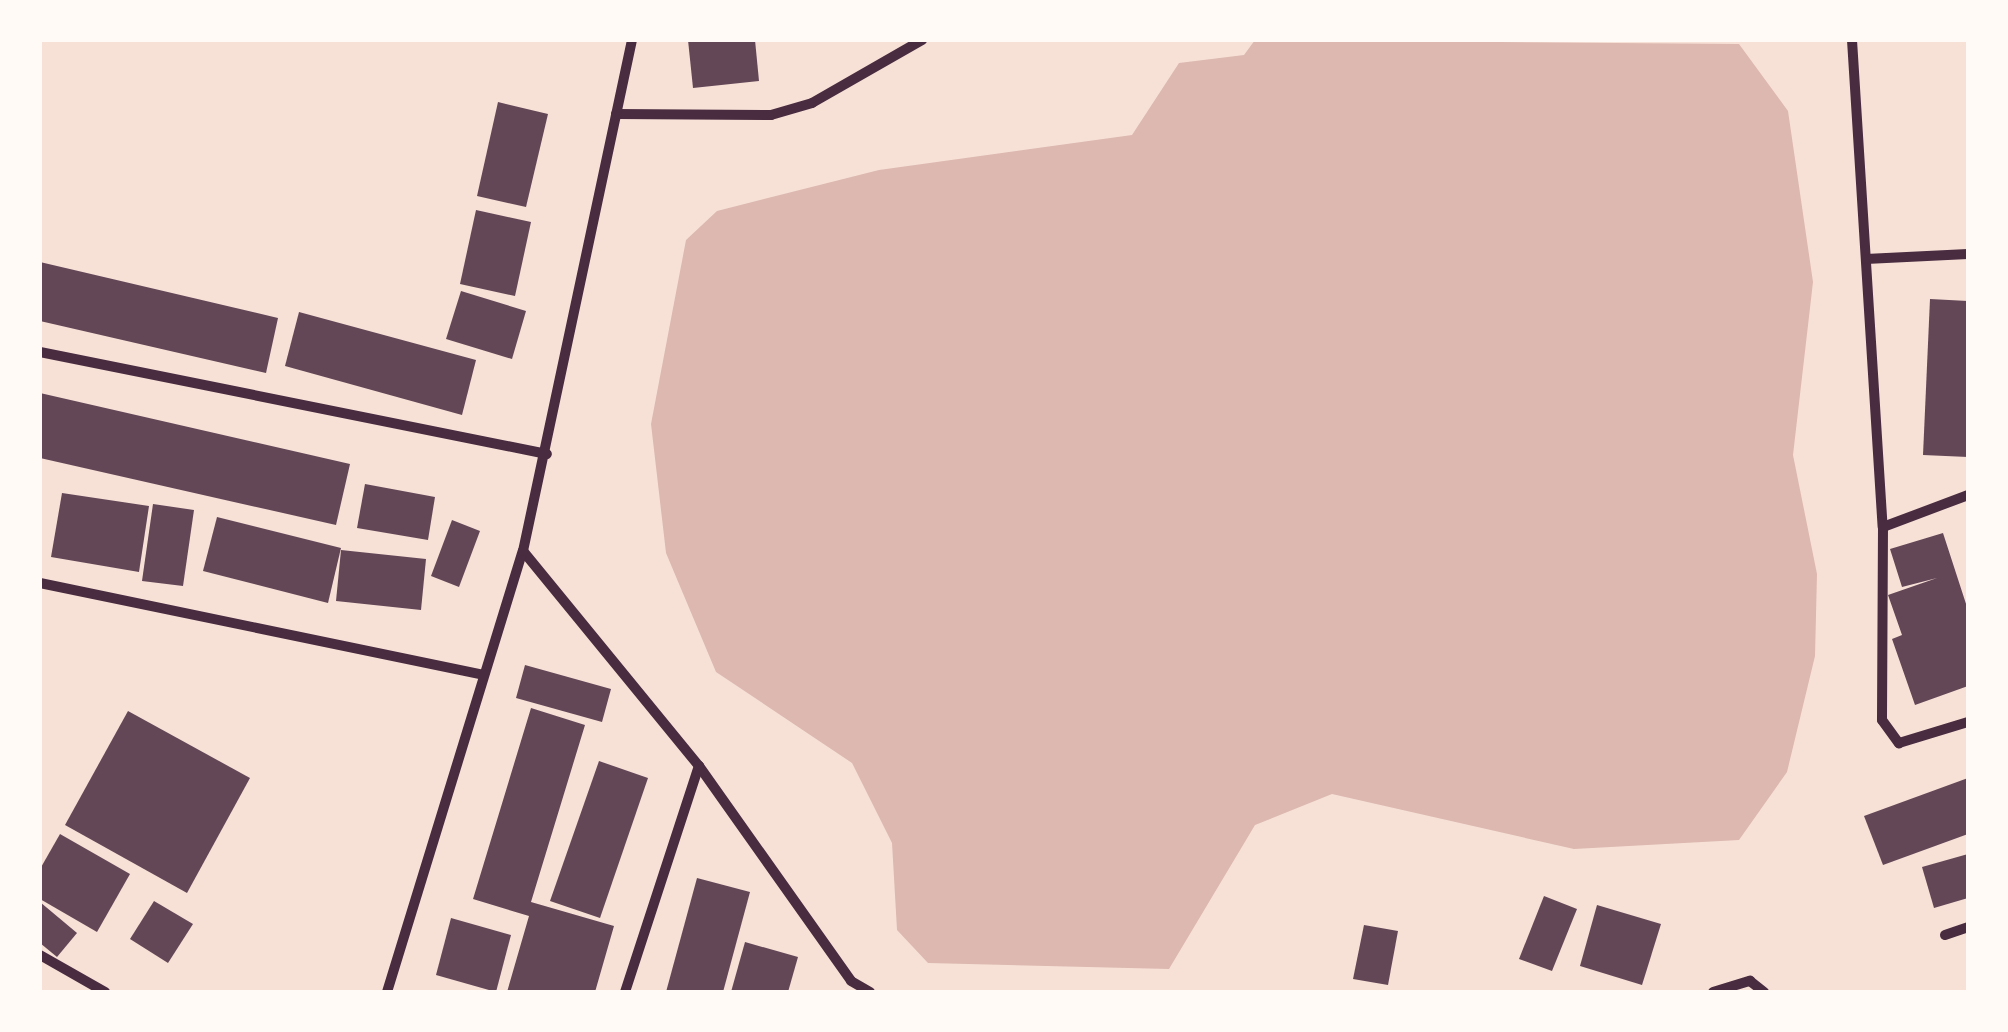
<!DOCTYPE html>
<html>
<head>
<meta charset="utf-8">
<style>
	body { margin:0 }
	#map { position:relative; width:2008px; height:1032px; overflow:hidden; background:#f7e1d7; font-family:Cabin,sans-serif }
	div>[style] { position:absolute }
	.water>* { inset:0; background:#dcb8b0 }
	.building>* { inset:0; background:#644757 }
	.minor>* { height:10px; margin:-5px; padding:0 5px; transform-origin:5px; border-radius:5px; background:#4a2c40 }
	span { translate:-50% -50%; white-space:nowrap; text-align:center; line-height:1.15; -webkit-text-stroke:10px #fffaf5; paint-order:stroke }
	.frame { position:absolute; inset:0; border:42px solid #fffaf5; pointer-events:none }
</style>
</head>
<body>
<div id="map">
	<div class="water">
		<i style="clip-path:polygon(1255px 40px,1739px 44px,1788px 111px,1813px 282px,1793px 455px,1817px 574px,1815px 656px,1787px 772px,1739px 840px,1574px 849px,1332px 794px,1255px 825px,1169px 969px,928px 963px,897px 930px,892px 843px,852px 763px,716px 672px,666px 553px,651px 424px,686px 240px,717px 211px,879px 170px,1132px 135px,1179px 63px,1244px 55px)"></i>
	</div>
	<div class="building">
		<i style="clip-path:polygon(688px 40px,755px 40px,759px 81px,693px 88px)"></i>
		<i style="clip-path:polygon(498px 102px,548px 114px,526px 207px,477px 196px)"></i>
		<i style="clip-path:polygon(476px 210px,531px 222px,515px 296px,460px 284px)"></i>
		<i style="clip-path:polygon(40px 262px,278px 318px,266px 373px,40px 321px)"></i>
		<i style="clip-path:polygon(461px 291px,526px 311px,512px 359px,446px 339px)"></i>
		<i style="clip-path:polygon(1930px 299px,1968px 301px,1968px 457px,1923px 455px)"></i>
		<i style="clip-path:polygon(299px 312px,476px 360px,462px 415px,285px 366px)"></i>
		<i style="clip-path:polygon(40px 393px,350px 464px,336px 525px,40px 458px)"></i>
		<i style="clip-path:polygon(365px 484px,435px 497px,428px 540px,357px 528px)"></i>
		<i style="clip-path:polygon(62px 493px,149px 506px,139px 572px,51px 557px)"></i>
		<i style="clip-path:polygon(153px 504px,194px 510px,183px 586px,142px 581px)"></i>
		<i style="clip-path:polygon(217px 517px,341px 548px,328px 603px,203px 571px)"></i>
		<i style="clip-path:polygon(452px 520px,480px 531px,459px 587px,431px 576px)"></i>
		<i style="clip-path:polygon(1943px 533px,1968px 610px,1968px 686px,1915px 705px,1892px 639px,1902px 635px,1888px 595px,1937px 578px,1902px 587px,1890px 549px)"></i>
		<i style="clip-path:polygon(341px 550px,426px 559px,421px 610px,336px 601px)"></i>
		<i style="clip-path:polygon(525px 665px,611px 689px,602px 722px,516px 698px)"></i>
		<i style="clip-path:polygon(531px 708px,585px 725px,531px 902px,614px 926px,595px 992px,507px 992px,529px 916px,473px 899px)"></i>
		<i style="clip-path:polygon(128px 711px,250px 778px,187px 893px,65px 825px)"></i>
		<i style="clip-path:polygon(599px 761px,648px 778px,600px 918px,550px 901px)"></i>
		<i style="clip-path:polygon(1968px 778px,1968px 834px,1883px 865px,1864px 816px)"></i>
		<i style="clip-path:polygon(60px 834px,130px 874px,97px 932px,40px 899px,40px 869px)"></i>
		<i style="clip-path:polygon(1968px 854px,1968px 898px,1934px 908px,1922px 867px)"></i>
		<i style="clip-path:polygon(697px 878px,750px 892px,733px 955px,723px 992px,666px 992px)"></i>
		<i style="clip-path:polygon(1544px 896px,1577px 909px,1552px 971px,1519px 959px)"></i>
		<i style="clip-path:polygon(154px 901px,193px 924px,168px 963px,130px 939px)"></i>
		<i style="clip-path:polygon(40px 902px,77px 933px,57px 957px,40px 943px)"></i>
		<i style="clip-path:polygon(1597px 905px,1661px 924px,1642px 985px,1580px 966px)"></i>
		<i style="clip-path:polygon(451px 918px,511px 935px,496px 992px,436px 975px)"></i>
		<i style="clip-path:polygon(1364px 925px,1398px 931px,1388px 985px,1353px 979px)"></i>
		<i style="clip-path:polygon(745px 942px,798px 957px,788px 992px,731px 992px)"></i>
	</div>
	<div class="minor">
		<i style="left:1852px;top:40px;width:488px;rotate:86.4deg"></i>
		<i style="left:1883px;top:527px;width:193px;rotate:90.3deg"></i>
		<i style="left:1882px;top:720px;width:29px;rotate:54deg"></i>
		<i style="left:1899px;top:743px;width:72px;rotate:-16.9deg"></i>
		<i style="left:616px;top:114px;width:155px;rotate:0.4deg"></i>
		<i style="left:771px;top:115px;width:43px;rotate:-16.3deg"></i>
		<i style="left:812px;top:103px;width:127px;rotate:-29.8deg"></i>
		<i style="left:1866px;top:259px;width:102px;rotate:-2.8deg"></i>
		<i style="left:40px;top:352px;width:517px;rotate:11.38deg"></i>
		<i style="left:1883px;top:527px;width:91px;rotate:-20.6deg"></i>
		<i style="left:523px;top:551px;width:278px;rotate:50.7deg"></i>
		<i style="left:699px;top:766px;width:263px;rotate:54.7deg"></i>
		<i style="left:851px;top:981px;width:22px;rotate:30deg"></i>
		<i style="left:40px;top:583px;width:453px;rotate:11.7deg"></i>
		<i style="left:1945px;top:935px;width:24px;rotate:-19deg"></i>
		<i style="left:40px;top:955px;width:75px;rotate:29.6deg"></i>
		<i style="left:387px;top:992px;width:461px;rotate:-72.9deg"></i>
		<i style="left:523px;top:551px;width:522px;rotate:-77.96deg"></i>
		<i style="left:625px;top:992px;width:238px;rotate:-71.9deg"></i>
		<i style="left:1713px;top:992px;width:39px;rotate:-17deg"></i>
		<i style="left:1750px;top:981px;width:18px;rotate:38deg"></i>
	</div>
	<div class="frame"></div>
</div>
</body>
</html>
